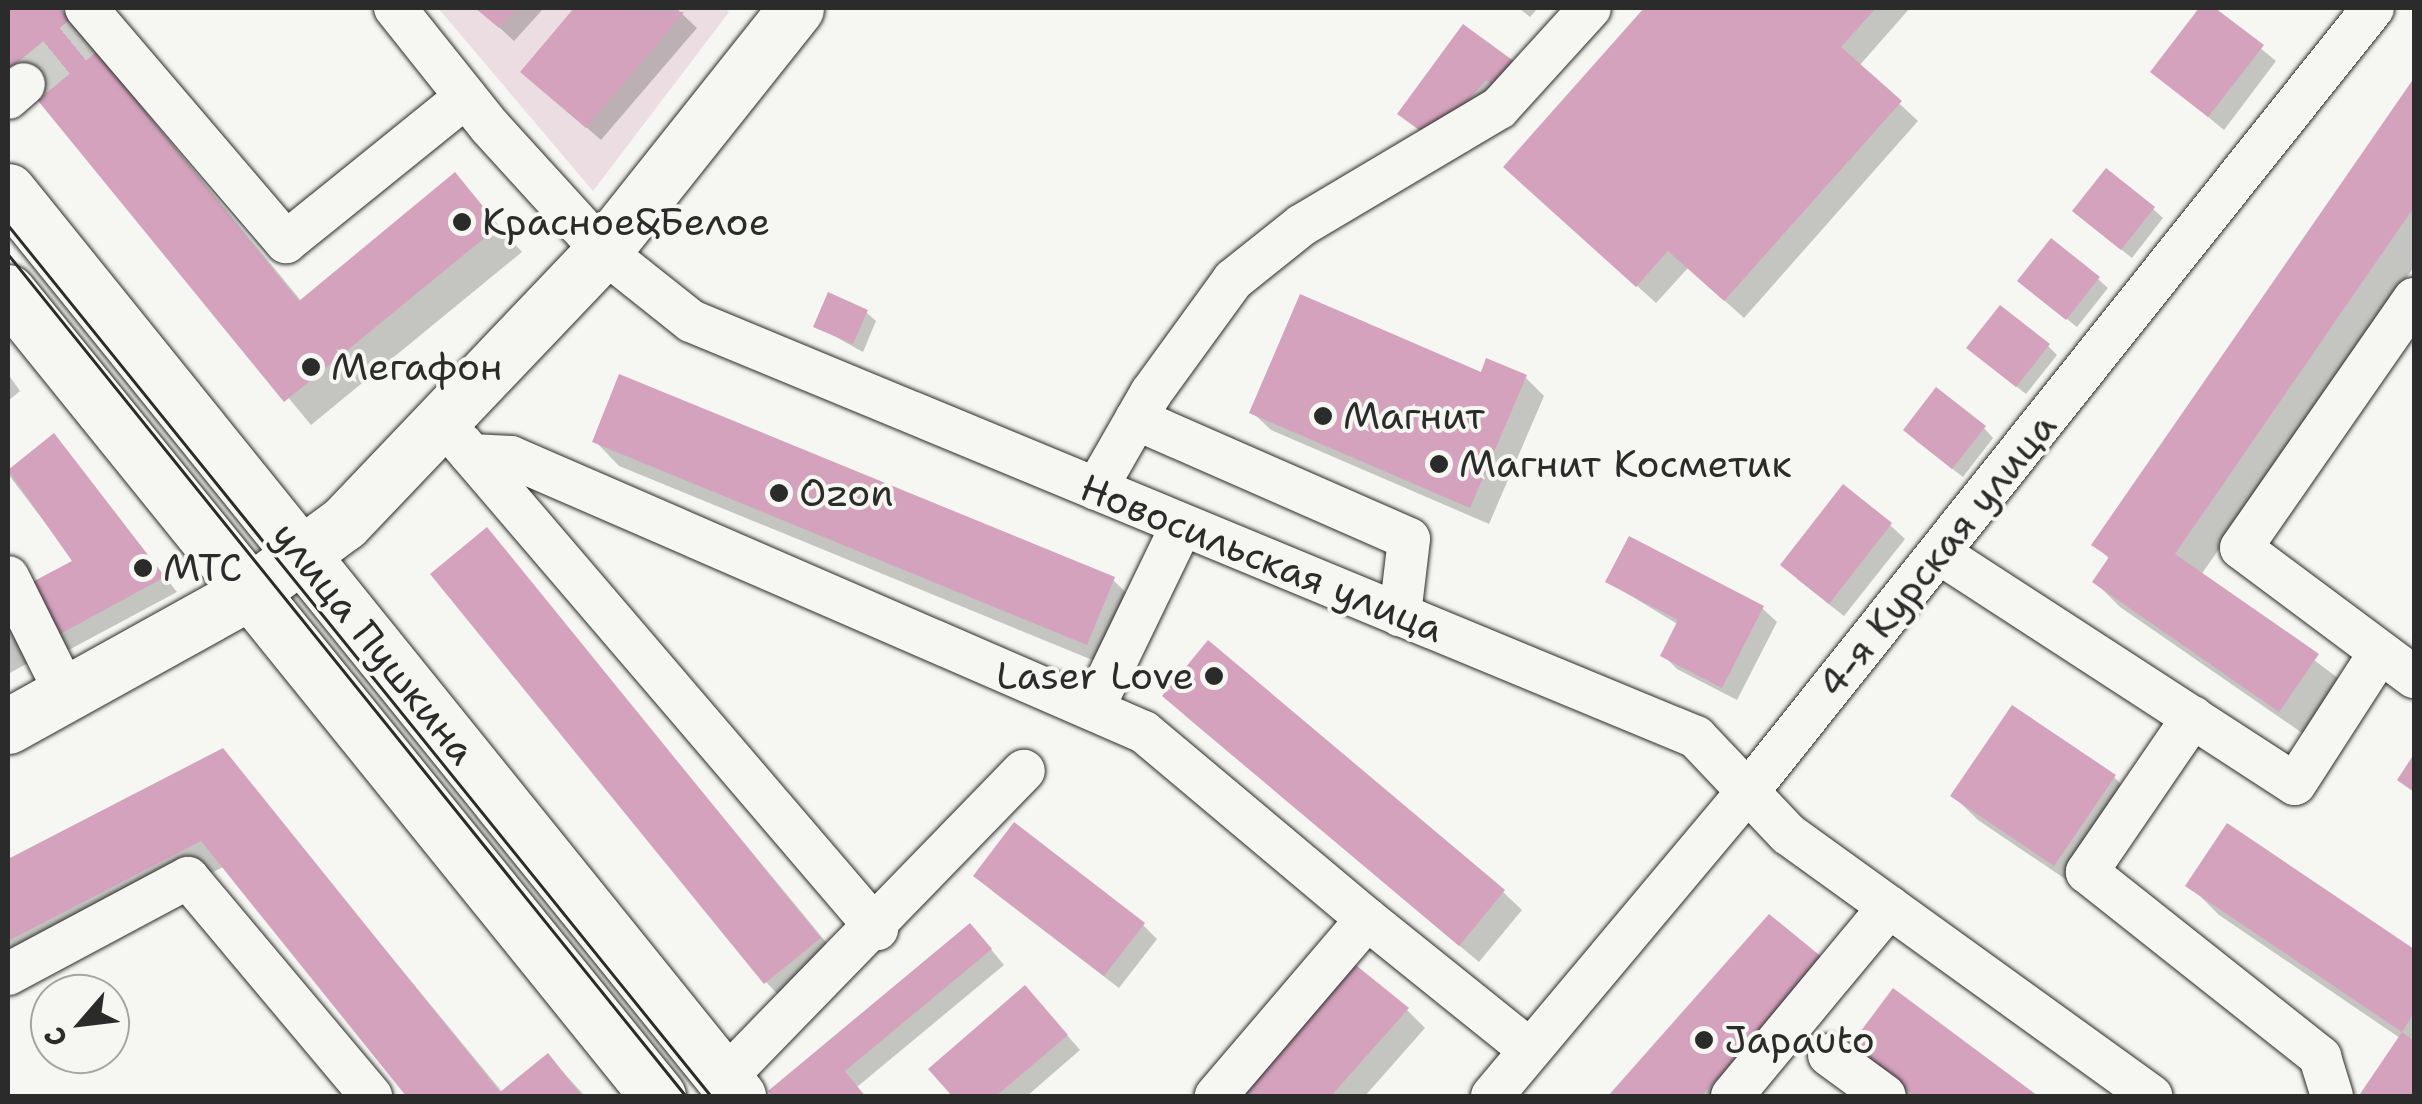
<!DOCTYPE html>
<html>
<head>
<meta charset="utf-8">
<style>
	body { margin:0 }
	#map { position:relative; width:2422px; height:1104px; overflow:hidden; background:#f6f6f2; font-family:"Shantell Sans",sans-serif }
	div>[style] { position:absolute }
	.built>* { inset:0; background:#ecdde2 }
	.shadow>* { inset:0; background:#0003 }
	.building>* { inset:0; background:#d5a2bd }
	.minor-tunnel>* { height:42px; margin-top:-21px; transform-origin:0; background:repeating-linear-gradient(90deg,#cdcdca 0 42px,transparent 0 63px) }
	.roads { filter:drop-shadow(0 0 2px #2b2b2b) drop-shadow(0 0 2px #2b2b2b) }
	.minor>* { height:42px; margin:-21px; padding:0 21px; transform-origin:21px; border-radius:21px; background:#f6f6f2 }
	.major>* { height:55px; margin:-27.5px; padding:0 27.5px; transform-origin:27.5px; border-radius:27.5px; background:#f6f6f2 }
	.tram>* { height:2.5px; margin:-1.25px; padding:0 1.25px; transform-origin:1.25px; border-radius:1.25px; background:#2b2b2b }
	.dots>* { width:28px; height:28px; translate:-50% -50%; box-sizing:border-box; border:5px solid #f6f6f2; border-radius:50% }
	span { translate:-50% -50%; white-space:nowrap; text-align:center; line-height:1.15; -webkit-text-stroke:8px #f6f6f2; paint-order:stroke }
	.poi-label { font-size:38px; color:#2b2b2b }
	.left { translate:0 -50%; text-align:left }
	.right { translate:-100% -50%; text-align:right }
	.street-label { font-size:38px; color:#2b2b2b }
	.frame { position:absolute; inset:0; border:10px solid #2b2b2b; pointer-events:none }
	.north { position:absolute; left:30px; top:974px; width:100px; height:100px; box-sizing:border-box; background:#f6f6f2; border:2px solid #a5a5a2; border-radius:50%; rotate:242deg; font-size:28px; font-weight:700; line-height:40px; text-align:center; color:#2b2b2b }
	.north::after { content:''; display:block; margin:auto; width:35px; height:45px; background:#2b2b2b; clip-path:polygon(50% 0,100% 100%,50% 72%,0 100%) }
</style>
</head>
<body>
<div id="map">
	<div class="built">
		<i style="clip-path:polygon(438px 8px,724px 8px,729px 12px,593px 191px)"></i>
	</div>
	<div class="shadow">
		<i style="clip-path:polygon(8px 8px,61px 8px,302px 302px,455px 176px,522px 252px,311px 425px,8px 60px)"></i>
		<i style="clip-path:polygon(478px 8px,544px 8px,514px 41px)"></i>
		<i style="clip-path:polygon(578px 8px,676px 8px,697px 28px,601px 140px,523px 72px)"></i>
		<i style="clip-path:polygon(1519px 8px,1538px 8px,1530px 17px)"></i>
		<i style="clip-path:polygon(1648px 8px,1910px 8px,1859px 66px,1918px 121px,1744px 318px,1688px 268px,1656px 303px,1506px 167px)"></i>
		<i style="clip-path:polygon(2203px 8px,2211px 8px,2276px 61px,2224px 130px,2153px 72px)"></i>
		<i style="clip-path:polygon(1464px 27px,1524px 72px,1448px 153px,1400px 114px)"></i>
		<i style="clip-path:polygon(2414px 82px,2414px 267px,2201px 575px,2342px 681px,2305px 735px,2120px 607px,2095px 582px,2110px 560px,2095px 544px)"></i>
		<i style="clip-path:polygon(2153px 209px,2163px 218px,2132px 258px,2085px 221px)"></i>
		<i style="clip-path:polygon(2098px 279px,2108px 288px,2077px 327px,2030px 290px)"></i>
		<i style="clip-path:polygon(866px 312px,876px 321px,863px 352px,816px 326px)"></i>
		<i style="clip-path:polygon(2048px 346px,2057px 355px,2026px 394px,1979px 357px)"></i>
		<i style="clip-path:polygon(8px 374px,20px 391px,8px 401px)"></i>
		<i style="clip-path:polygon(1482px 375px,1525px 377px,1544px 396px,1489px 524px,1271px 430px,1252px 412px)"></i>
		<i style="clip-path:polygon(1984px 428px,1993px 438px,1963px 477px,1915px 440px)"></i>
		<i style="clip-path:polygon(54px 437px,177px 592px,65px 652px,51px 638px,75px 562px,8px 474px)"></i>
		<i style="clip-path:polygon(595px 441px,1113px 580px,1138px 604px,1112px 668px,619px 466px)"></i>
		<i style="clip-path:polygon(1890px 525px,1905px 539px,1844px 616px,1797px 579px)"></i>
		<i style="clip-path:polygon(487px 531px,844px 964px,790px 1007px,766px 982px)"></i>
		<i style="clip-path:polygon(1608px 582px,1762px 608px,1777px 622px,1737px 700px,1677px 669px,1663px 655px,1679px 625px)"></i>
		<i style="clip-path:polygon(8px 620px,30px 662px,8px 674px)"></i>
		<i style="clip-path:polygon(1183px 714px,1503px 892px,1522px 910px,1479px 962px)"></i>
		<i style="clip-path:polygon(222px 751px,503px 1093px,548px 1056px,585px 1096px,410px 1096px,225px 866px,8px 978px,8px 861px)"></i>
		<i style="clip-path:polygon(2114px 777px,2139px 802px,2080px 889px,1978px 820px,1953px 796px)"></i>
		<i style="clip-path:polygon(2228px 826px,2414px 952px,2414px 1096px,2364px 1093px,2400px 1038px,2219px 915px,2189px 885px)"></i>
		<i style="clip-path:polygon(991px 890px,1143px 925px,1157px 939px,1119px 988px)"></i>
		<i style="clip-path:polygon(1770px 917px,1749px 1096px,1611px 1096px)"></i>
		<i style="clip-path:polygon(984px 941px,1004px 965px,857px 1087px,865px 1096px,771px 1091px)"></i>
		<i style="clip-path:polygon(1894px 991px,2034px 1096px,1910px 1096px,1877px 1072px)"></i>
		<i style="clip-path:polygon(1039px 1003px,1080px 1050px,1027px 1096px,955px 1096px,932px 1069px)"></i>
		<i style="clip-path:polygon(1407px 1010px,1425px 1028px,1365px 1096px,1239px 1096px)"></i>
	</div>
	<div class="building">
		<i style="clip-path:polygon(8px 8px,60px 8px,299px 301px,455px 172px,499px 226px,284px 402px,8px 64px)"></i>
		<i style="clip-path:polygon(475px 8px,517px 8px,499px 28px)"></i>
		<i style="clip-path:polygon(574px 8px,684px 12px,586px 128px,520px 72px)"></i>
		<i style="clip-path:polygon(1644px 8px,1876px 8px,1841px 47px,1902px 101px,1724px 301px,1668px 251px,1636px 287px,1503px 167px)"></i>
		<i style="clip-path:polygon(2199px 8px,2215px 8px,2264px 45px,2208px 117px,2150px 72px)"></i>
		<i style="clip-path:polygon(1463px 24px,1526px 70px,1507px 96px,1486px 80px,1433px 140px,1397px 114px)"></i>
		<i style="clip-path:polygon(2414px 78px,2414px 207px,2175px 554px,2319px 654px,2279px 712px,2092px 582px,2109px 557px,2091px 545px)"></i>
		<i style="clip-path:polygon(2106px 168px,2155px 207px,2121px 250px,2072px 211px)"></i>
		<i style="clip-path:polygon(2051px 238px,2100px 277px,2066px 320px,2017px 281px)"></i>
		<i style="clip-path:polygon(828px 292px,868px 310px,853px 344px,813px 327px)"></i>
		<i style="clip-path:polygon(1300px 294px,1481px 372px,1486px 358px,1527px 375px,1470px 508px,1249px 413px)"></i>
		<i style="clip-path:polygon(2000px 305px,2050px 344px,2016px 387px,1966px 348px)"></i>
		<i style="clip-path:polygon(619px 374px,1115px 577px,1087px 645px,592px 442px)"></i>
		<i style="clip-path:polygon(1936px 387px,1986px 426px,1952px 469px,1903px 430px)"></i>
		<i style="clip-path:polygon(54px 433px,165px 577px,49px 640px,21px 588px,72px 561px,8px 470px)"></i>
		<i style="clip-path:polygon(1843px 484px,1892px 523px,1829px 604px,1780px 565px)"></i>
		<i style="clip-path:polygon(487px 527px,821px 938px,764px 984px,430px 574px)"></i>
		<i style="clip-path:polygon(1629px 536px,1764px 606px,1722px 688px,1660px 656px,1678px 620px,1605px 582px)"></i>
		<i style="clip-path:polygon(1208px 640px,1505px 890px,1459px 946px,1162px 696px)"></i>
		<i style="clip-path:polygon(2012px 705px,2116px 775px,2054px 866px,1950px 796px)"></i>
		<i style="clip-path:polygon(223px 748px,500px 1092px,548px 1053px,582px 1096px,406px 1096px,201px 841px,8px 941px,8px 859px)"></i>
		<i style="clip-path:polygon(2414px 754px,2414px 792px,2397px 780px)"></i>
		<i style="clip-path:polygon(1014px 822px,1145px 923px,1104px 976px,973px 876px)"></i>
		<i style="clip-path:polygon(2227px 823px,2414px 949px,2414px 1013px,2402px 1032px,2185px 886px)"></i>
		<i style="clip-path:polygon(1769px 914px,1823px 958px,1702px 1096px,1608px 1096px)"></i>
		<i style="clip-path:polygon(970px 923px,992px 949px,845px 1071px,865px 1096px,772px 1096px,768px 1091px)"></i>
		<i style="clip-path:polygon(1352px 962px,1409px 1008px,1331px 1096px,1235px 1096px)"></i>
		<i style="clip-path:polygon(1025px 985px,1068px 1035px,996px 1096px,952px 1096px,928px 1069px)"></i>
		<i style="clip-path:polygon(1893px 988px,2038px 1096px,1915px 1096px,1849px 1047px)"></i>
		<i style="clip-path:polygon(2402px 1032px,2414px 1041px,2414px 1096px,2365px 1096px,2360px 1094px)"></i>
	</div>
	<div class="minor-tunnel">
		<i style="left:24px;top:84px;width:76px;rotate:-39.1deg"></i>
	</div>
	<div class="roads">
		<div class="minor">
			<i style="left:86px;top:8px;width:308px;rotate:49.5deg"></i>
			<i style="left:286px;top:242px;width:231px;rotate:-38.9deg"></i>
			<i style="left:395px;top:8px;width:152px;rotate:51.4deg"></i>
			<i style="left:490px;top:127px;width:168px;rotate:47.7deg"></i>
			<i style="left:603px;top:251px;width:112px;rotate:38.5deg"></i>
			<i style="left:691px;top:321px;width:1088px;rotate:22.49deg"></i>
			<i style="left:1696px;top:737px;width:134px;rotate:46.5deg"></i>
			<i style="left:1788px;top:834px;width:448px;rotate:35.8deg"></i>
			<i style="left:8px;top:98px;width:21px;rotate:-41deg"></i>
			<i style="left:2414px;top:299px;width:303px;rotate:124.8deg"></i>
			<i style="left:2241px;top:548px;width:216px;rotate:36.7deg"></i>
			<i style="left:1136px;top:419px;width:298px;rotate:23.7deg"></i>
			<i style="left:1409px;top:539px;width:77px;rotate:96.8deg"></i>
			<i style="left:461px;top:443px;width:640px;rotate:49.44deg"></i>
			<i style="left:471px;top:455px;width:40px;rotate:2.9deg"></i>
			<i style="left:511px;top:457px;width:690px;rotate:23.48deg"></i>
			<i style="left:1144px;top:732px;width:291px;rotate:40deg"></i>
			<i style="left:1367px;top:919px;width:233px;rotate:130.5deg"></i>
			<i style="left:1096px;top:489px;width:111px;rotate:-60.2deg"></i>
			<i style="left:1151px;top:393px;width:140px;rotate:-54deg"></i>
			<i style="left:1233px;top:280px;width:88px;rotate:-38.6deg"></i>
			<i style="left:1302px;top:225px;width:229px;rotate:-30.7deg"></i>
			<i style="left:1499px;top:108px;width:135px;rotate:-47.7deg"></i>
			<i style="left:1939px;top:553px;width:424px;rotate:33deg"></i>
			<i style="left:2295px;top:784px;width:157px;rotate:-57.2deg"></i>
			<i style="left:8px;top:577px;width:131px;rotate:63.6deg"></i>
			<i style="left:1093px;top:709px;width:204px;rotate:-64.2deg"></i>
			<i style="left:2193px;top:717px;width:188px;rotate:124.4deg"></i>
			<i style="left:2087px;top:872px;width:298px;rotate:38.4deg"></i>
			<i style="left:2320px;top:1057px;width:41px;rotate:72.9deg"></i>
			<i style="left:1367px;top:919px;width:209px;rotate:38.8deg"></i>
			<i style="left:8px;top:974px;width:204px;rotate:-28.1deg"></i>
			<i style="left:188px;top:878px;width:285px;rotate:50deg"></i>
			<i style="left:1829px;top:1055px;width:69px;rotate:36.2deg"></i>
			<i style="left:724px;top:1079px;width:430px;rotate:-45.8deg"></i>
			<i style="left:1492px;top:1096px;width:401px;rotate:-50deg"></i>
			<i style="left:1750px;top:789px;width:999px;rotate:-51.42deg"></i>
			<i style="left:1732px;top:1096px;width:246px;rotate:-50.3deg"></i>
		</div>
		<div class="major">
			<i style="left:8px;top:191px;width:1163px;rotate:51.11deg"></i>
			<i style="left:8px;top:292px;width:1034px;rotate:51.05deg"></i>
			<i style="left:8px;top:726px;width:280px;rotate:-29deg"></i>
			<i style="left:253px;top:590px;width:113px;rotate:-36.4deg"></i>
			<i style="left:344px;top:523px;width:376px;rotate:-46.4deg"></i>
			<i style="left:603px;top:251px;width:310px;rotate:-51.5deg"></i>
		</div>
	</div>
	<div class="tram">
		<i style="left:8px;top:225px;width:1119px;rotate:51.09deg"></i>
		<i style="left:8px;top:254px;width:1081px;rotate:51.16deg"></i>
	</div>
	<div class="dots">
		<i style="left:462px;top:222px;background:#2b2b2b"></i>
		<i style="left:311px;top:367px;background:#2b2b2b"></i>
		<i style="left:1323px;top:416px;background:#2b2b2b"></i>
		<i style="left:1439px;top:464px;background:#2b2b2b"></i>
		<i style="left:779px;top:493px;background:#2b2b2b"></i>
		<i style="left:143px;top:568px;background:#2b2b2b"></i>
		<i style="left:1214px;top:676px;background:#2b2b2b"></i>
		<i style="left:1704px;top:1040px;background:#2b2b2b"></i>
	</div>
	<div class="poi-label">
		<span class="left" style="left:482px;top:222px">Красное&amp;Белое</span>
		<span class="left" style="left:331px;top:367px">Мегафон</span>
		<span class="left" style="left:1343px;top:416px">Магнит</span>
		<span class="left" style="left:1459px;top:464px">Магнит Косметик</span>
		<span class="left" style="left:799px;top:493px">Ozon</span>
		<span class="left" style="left:163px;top:568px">МТС</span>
		<span class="right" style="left:1194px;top:676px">Laser Love</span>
		<span class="left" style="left:1724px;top:1040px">Japauto</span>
	</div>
	<div class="street-label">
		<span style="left:1937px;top:555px;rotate:-51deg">4-я Курская улица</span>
		<span style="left:1262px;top:558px;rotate:22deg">Новосильская улица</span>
		<span style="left:374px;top:643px;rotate:51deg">улица Пушкина</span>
	</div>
	<div class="frame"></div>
	<div class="north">С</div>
</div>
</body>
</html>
